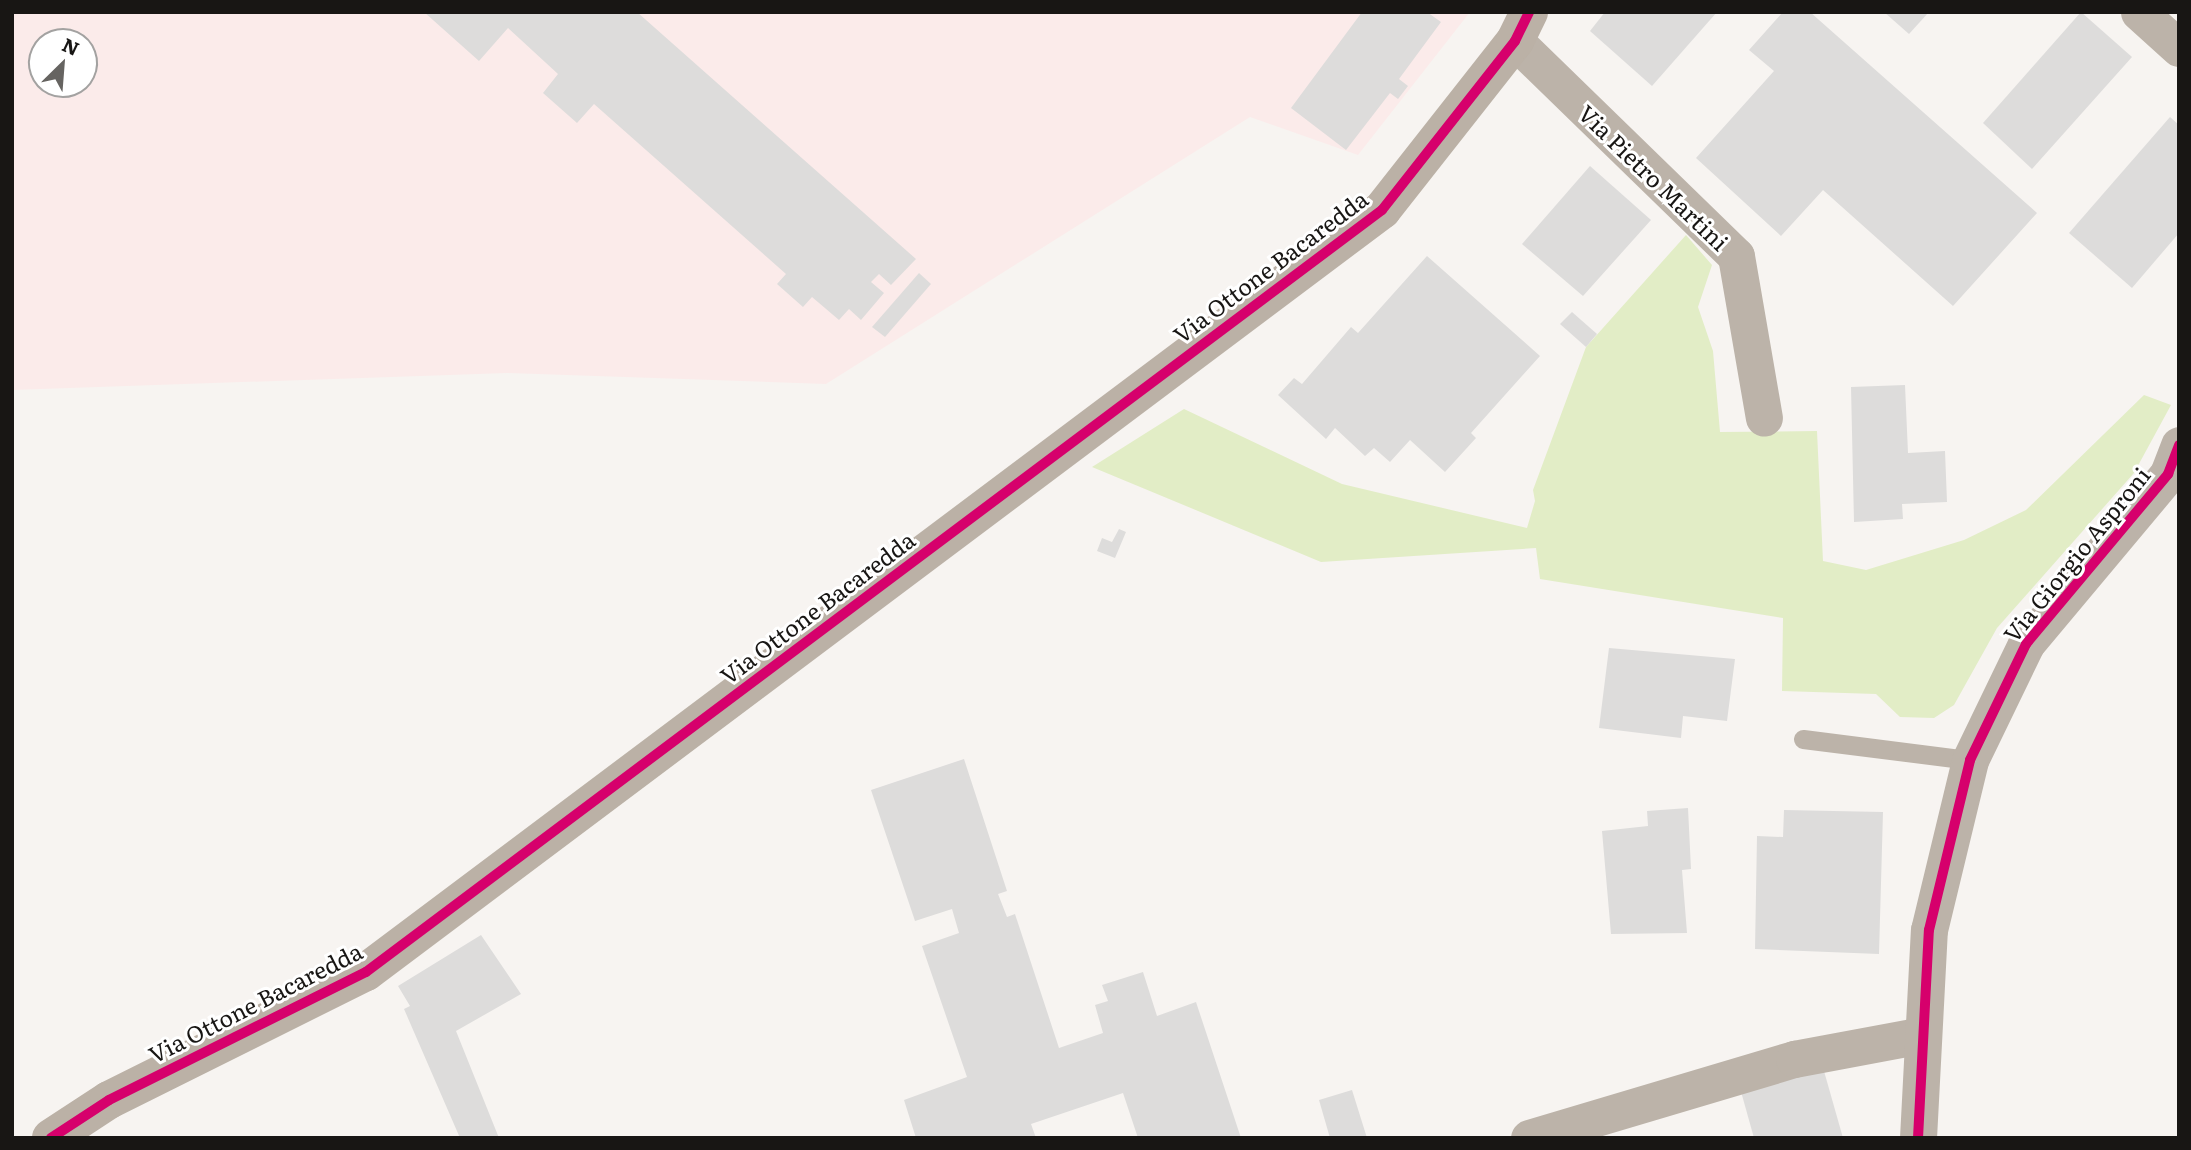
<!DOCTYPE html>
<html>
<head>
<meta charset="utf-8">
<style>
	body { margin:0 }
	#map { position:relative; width:2191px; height:1150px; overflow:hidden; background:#f7f4f1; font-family:Literata,serif }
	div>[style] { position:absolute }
	.industrial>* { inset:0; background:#fbebea }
	.green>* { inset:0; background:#e2edc6 }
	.building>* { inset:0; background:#dddcdb }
	.lane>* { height:19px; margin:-9.5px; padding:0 9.5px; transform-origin:9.5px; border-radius:9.5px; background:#bcb3a9 }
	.street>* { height:37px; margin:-18.5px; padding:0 18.5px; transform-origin:18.5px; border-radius:18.5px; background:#bcb3a9 }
	.secondary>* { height:38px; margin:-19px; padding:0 19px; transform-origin:19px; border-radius:19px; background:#bbb1a6 }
	.cycleway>* { height:10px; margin:-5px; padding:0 5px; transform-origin:5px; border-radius:5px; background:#d6006c }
	span { translate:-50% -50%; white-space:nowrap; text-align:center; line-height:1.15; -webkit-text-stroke:6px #fff; paint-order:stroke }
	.street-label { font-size:23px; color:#181614 }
	.frame { position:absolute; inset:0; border:14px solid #181614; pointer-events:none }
	.north { position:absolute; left:28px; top:28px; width:70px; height:70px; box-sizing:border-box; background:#fff; border:2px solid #a3a2a1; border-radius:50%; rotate:25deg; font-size:19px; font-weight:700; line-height:28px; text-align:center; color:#181614 }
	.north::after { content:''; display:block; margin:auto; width:24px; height:32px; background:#666461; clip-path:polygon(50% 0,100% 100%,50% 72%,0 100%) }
</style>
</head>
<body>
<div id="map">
	<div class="industrial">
		<i style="clip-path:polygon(evenodd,12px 12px,1470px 12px,1358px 155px,1250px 117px,826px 384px,507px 373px,12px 390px,12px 12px,42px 42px,84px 42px,84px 84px,42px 84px,42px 42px)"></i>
	</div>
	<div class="green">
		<i style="clip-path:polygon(1686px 235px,1712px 265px,1698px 307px,1713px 351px,1720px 432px,1817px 431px,1823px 561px,1866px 570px,1964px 540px,2026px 510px,2144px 395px,2171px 405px,2134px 473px,1997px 628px,1954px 705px,1934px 718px,1900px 717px,1876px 694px,1782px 691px,1783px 618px,1540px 579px,1536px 548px,1321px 562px,1092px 467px,1184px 409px,1342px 484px,1527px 528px,1535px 501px,1533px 490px,1586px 347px)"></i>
	</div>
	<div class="building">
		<i style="clip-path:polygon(424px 12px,637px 12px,916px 259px,891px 285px,879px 274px,871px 282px,884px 293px,861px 320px,849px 309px,839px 320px,812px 297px,803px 307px,777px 284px,786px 274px,594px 104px,577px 123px,543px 93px,558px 74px,508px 28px,479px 61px)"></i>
		<i style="clip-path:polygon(1362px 12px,1427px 12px,1441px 22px,1399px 79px,1408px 86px,1398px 99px,1390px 93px,1346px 150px,1291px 108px)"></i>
		<i style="clip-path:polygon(1605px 12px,1717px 12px,1652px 86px,1590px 31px)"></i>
		<i style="clip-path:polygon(1783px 12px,1810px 12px,2037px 213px,1953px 306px,1823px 190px,1781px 236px,1696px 158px,1774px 71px,1749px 50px)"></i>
		<i style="clip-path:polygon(1884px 12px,1929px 12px,1909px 34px)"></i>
		<i style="clip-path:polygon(2081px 12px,2132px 57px,2032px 169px,1983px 123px)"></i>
		<i style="clip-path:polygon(2170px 117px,2179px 125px,2179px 233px,2132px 288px,2069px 233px)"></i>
		<i style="clip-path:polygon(1590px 166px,1651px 220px,1583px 296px,1522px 244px)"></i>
		<i style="clip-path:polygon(1427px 256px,1540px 356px,1471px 433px,1476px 438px,1445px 472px,1410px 440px,1390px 462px,1374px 448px,1365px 456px,1335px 428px,1326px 439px,1278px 395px,1294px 378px,1302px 384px,1351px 327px,1358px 333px)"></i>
		<i style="clip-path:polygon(919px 273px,931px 284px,885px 337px,872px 327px)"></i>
		<i style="clip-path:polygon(1572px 312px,1597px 334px,1586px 347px,1560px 324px)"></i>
		<i style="clip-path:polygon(1905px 385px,1908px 453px,1945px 451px,1947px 502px,1902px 504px,1903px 519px,1854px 522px,1851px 387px)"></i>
		<i style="clip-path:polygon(1119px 529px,1126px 532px,1115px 558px,1097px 551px,1102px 538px,1112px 542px)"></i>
		<i style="clip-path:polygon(1609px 648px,1735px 659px,1727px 721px,1683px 716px,1681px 738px,1599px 728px)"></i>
		<i style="clip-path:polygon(964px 759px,1007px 891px,998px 894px,1007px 917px,1015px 914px,1059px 1048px,1103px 1033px,1095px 1005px,1108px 1001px,1102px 985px,1143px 972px,1157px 1016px,1196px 1002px,1241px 1138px,1138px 1138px,1123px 1093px,1031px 1124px,1036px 1138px,916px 1138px,904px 1100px,967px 1077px,922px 946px,959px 933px,952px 909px,915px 921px,871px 790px)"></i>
		<i style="clip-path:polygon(1688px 808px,1691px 869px,1682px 870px,1687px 933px,1611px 934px,1602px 831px,1648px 826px,1647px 811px)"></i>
		<i style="clip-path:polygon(1784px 810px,1883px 812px,1879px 954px,1755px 949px,1757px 836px,1783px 837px)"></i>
		<i style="clip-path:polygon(481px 935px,521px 994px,456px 1031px,499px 1138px,460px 1138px,404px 1009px,410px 1006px,398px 986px)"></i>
		<i style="clip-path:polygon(1822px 1064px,1843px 1138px,1754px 1138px,1740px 1088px)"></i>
		<i style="clip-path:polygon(1352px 1090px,1367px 1138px,1330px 1138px,1319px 1100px)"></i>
	</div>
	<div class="lane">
		<i style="left:1803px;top:739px;width:168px;rotate:7.2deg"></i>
	</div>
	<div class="street">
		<i style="left:2139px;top:12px;width:54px;rotate:42deg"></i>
		<i style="left:1515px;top:41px;width:308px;rotate:44.2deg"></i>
		<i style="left:1736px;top:256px;width:164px;rotate:80.2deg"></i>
		<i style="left:1529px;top:1138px;width:277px;rotate:-16.6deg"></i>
		<i style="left:1794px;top:1059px;width:130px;rotate:-10.6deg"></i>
		<i style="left:1918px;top:1138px;width:208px;rotate:-87deg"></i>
		<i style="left:1929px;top:930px;width:175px;rotate:-76.4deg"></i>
		<i style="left:1970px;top:760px;width:129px;rotate:-64.2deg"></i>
		<i style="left:2026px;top:644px;width:222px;rotate:-50.1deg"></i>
		<i style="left:2168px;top:474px;width:31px;rotate:-69deg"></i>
	</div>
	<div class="secondary">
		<i style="left:51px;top:1138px;width:69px;rotate:-33.2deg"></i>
		<i style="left:109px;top:1100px;width:287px;rotate:-26.5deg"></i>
		<i style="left:366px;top:972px;width:1270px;rotate:-36.87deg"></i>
		<i style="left:1382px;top:210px;width:215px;rotate:-51.8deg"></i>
		<i style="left:1515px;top:41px;width:32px;rotate:-64deg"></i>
	</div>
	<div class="cycleway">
		<i style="left:51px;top:1138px;width:69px;rotate:-33.2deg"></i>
		<i style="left:109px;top:1100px;width:287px;rotate:-26.5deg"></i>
		<i style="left:366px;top:972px;width:1270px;rotate:-36.87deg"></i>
		<i style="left:1382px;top:210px;width:215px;rotate:-51.8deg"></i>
		<i style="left:1515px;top:41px;width:32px;rotate:-64deg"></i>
		<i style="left:1918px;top:1138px;width:208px;rotate:-87deg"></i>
		<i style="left:1929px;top:930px;width:175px;rotate:-76.4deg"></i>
		<i style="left:1970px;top:760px;width:129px;rotate:-64.2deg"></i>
		<i style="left:2026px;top:644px;width:222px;rotate:-50.1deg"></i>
		<i style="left:2168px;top:474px;width:31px;rotate:-69deg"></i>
	</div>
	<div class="street-label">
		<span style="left:1654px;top:177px;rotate:44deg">Via Pietro Martini</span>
		<span style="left:1270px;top:266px;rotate:-37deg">Via Ottone Bacaredda</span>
		<span style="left:2076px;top:554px;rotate:-51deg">Via Giorgio Asproni</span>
		<span style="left:817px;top:607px;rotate:-37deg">Via Ottone Bacaredda</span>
		<span style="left:255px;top:1002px;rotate:-27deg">Via Ottone Bacaredda</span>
	</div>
	<div class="frame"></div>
	<div class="north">N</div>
</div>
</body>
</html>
